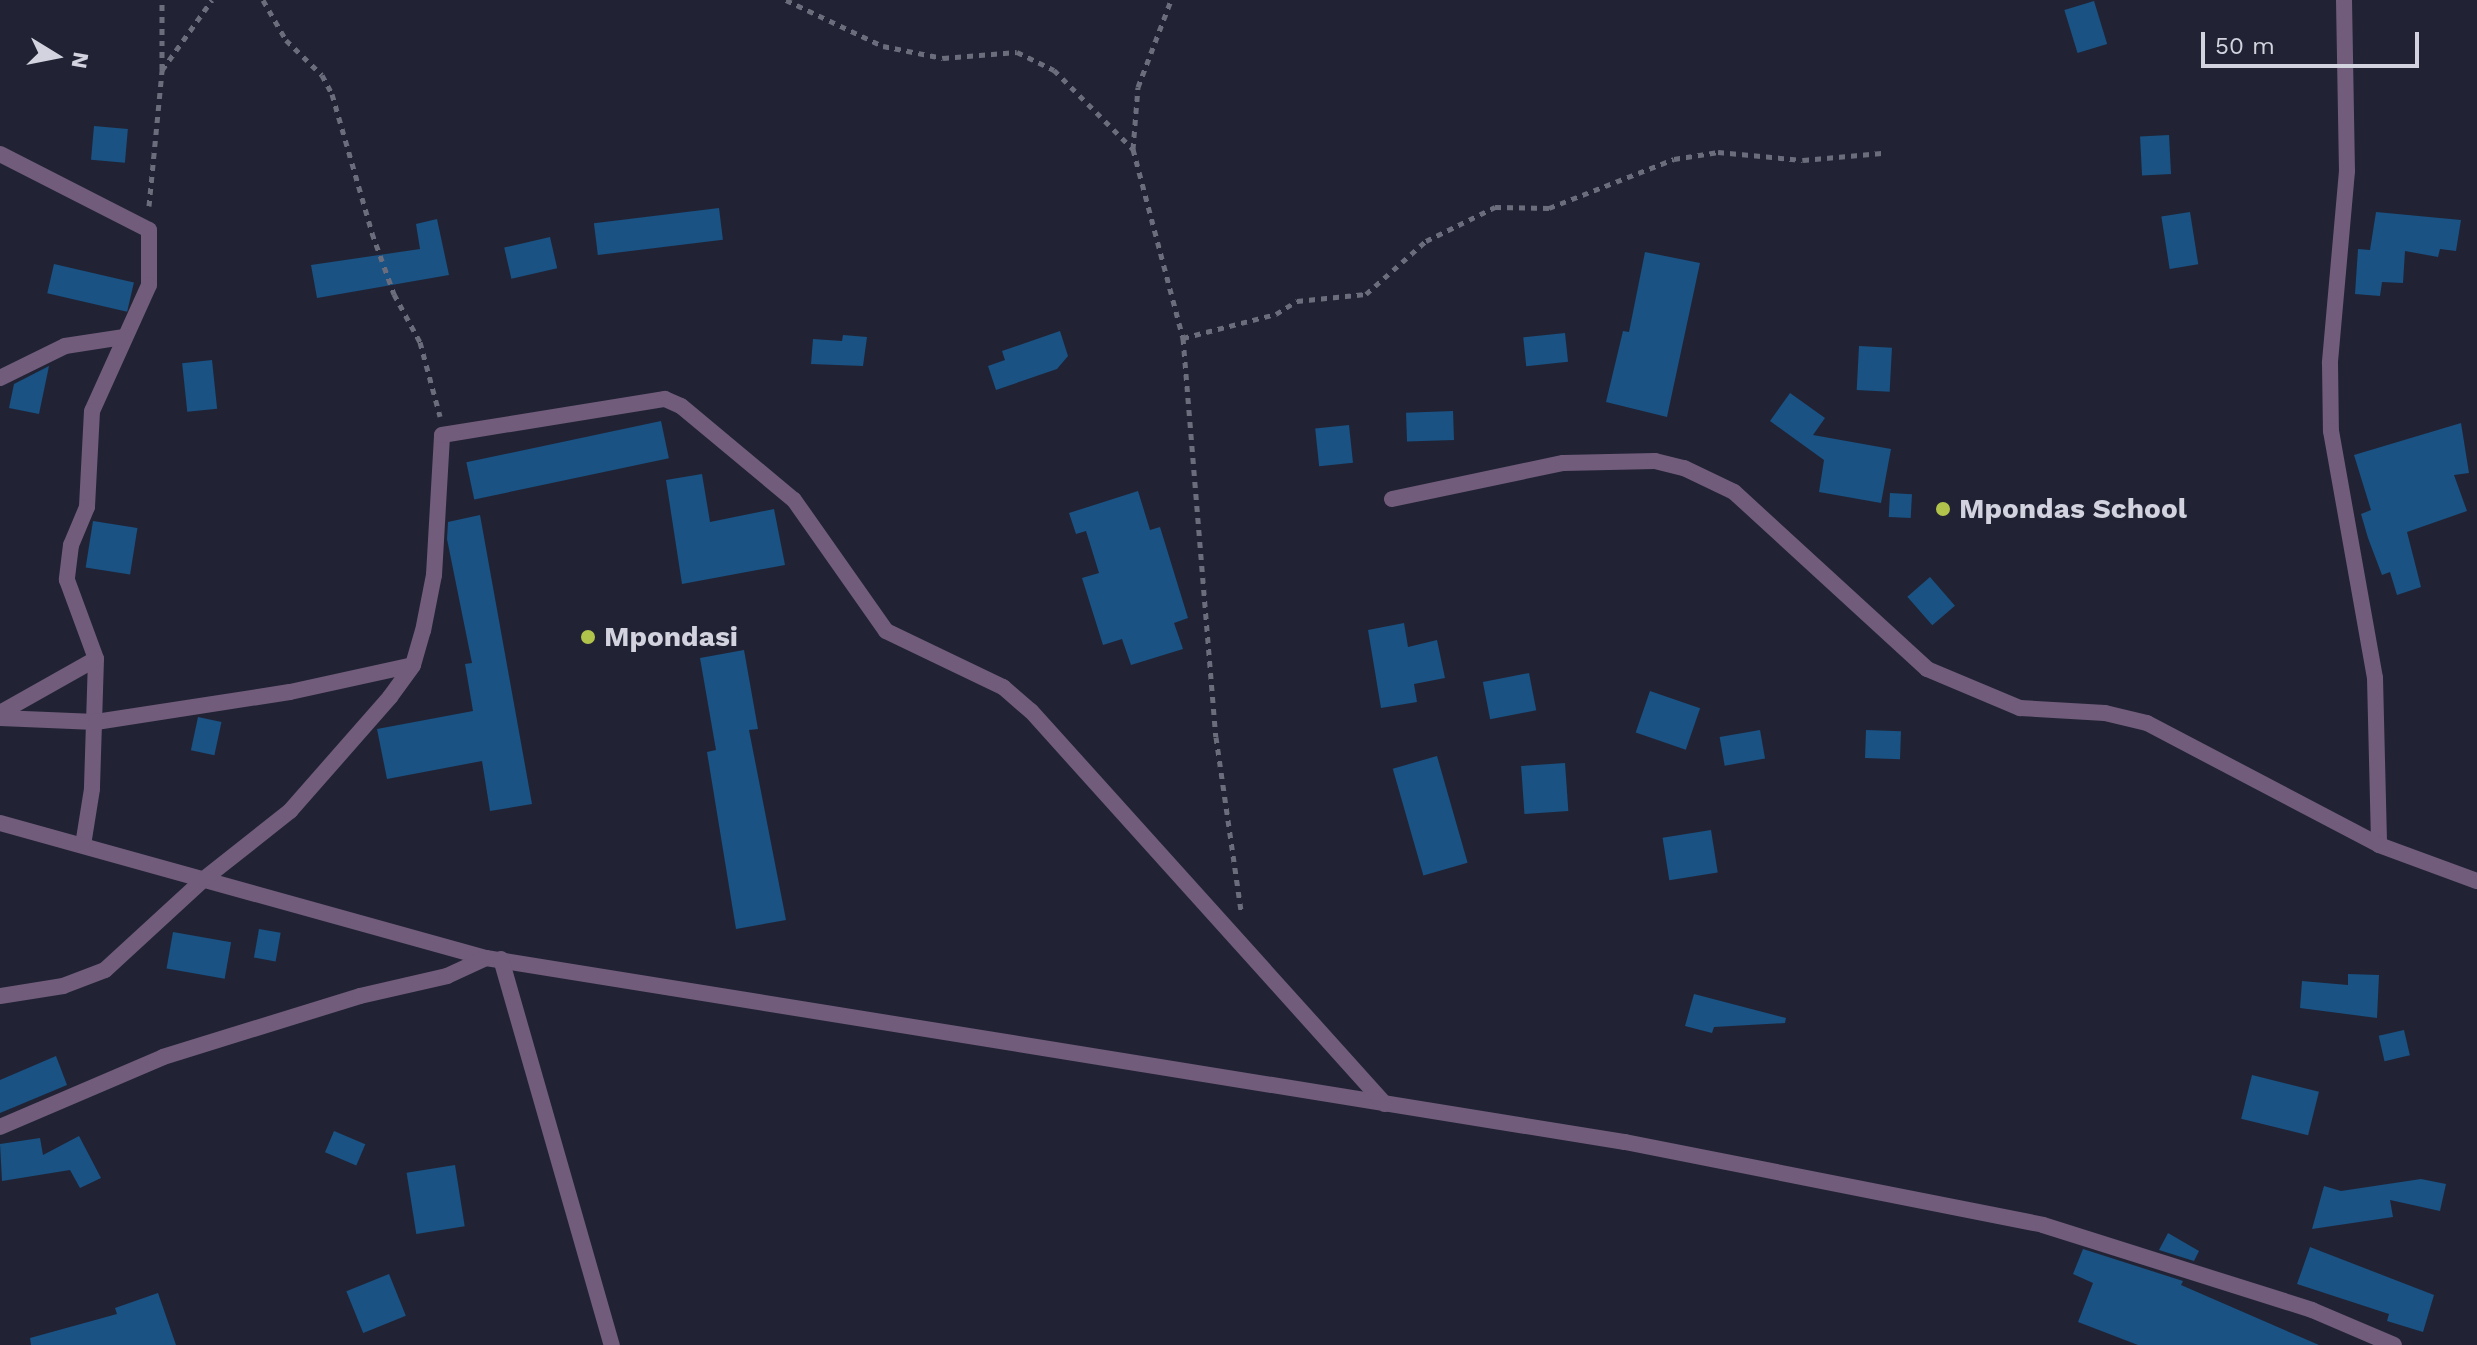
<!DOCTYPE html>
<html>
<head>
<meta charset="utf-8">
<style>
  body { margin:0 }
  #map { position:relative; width:2477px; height:1345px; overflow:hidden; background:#212334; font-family:"Work Sans",sans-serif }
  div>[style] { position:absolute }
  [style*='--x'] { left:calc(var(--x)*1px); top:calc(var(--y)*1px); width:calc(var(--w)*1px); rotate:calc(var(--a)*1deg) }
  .building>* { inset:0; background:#195283; transform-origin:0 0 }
  .path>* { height:5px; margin-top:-2.5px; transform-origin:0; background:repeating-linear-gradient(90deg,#6c6d7c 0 6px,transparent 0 12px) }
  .street>* { height:16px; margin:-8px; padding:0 8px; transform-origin:8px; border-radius:8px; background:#715c7c }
  .dots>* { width:22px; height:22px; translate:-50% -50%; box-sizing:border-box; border:4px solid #212334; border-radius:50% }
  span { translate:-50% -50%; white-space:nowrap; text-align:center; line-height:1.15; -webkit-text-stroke:6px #212334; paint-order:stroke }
  .poi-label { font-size:28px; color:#d2d3df; font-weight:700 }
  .left { translate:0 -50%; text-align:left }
  .north { position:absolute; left:16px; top:16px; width:80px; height:80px; -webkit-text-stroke:6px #212334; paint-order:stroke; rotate:100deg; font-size:22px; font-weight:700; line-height:32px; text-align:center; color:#d2d3df }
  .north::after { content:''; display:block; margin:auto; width:28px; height:36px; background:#d2d3df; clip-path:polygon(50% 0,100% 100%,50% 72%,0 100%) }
  .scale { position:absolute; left:2201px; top:32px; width:218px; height:36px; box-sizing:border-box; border:4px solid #d2d3df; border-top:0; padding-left:10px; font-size:24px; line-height:28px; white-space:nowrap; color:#d2d3df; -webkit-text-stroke:6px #212334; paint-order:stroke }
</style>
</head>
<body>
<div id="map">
  <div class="building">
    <i style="left:2094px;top:1px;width:45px;height:31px;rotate:73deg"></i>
    <i style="left:94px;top:126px;width:34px;height:34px;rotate:5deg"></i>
    <i style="left:2169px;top:135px;width:39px;height:29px;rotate:87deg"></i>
    <i style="left:719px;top:208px;width:32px;height:126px;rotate:83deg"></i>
    <i style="left:2190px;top:212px;width:53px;height:29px;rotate:81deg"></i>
    <i style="clip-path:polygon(2376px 212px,2461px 220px,2456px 251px,2440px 249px,2438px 257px,2405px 251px,2403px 283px,2382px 282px,2380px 296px,2355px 294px,2358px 249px,2370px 250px)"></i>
    <i style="clip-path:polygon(437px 219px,449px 275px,317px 298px,311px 265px,420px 249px,416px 224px)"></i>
    <i style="left:550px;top:237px;width:32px;height:47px;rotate:77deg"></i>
    <i style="clip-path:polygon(1645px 252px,1700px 263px,1667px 417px,1606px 402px,1623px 331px,1629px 332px)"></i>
    <i style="left:54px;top:264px;width:82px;height:30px;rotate:13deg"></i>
    <i style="clip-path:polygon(1060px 331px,1068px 356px,1057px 369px,996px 390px,988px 366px,1005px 360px,1002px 351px)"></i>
    <i style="left:1565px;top:333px;width:29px;height:42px;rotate:84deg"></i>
    <i style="clip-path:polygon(843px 335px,867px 337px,863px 366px,811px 364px,813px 339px,842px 341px)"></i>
    <i style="left:1859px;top:346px;width:33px;height:44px;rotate:3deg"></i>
    <i style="left:212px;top:360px;width:49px;height:30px;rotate:84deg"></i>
    <i style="clip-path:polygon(49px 366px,39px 414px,9px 408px,14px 384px)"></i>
    <i style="clip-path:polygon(1790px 393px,1825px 418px,1813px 435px,1891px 449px,1881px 503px,1819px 492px,1824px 460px,1770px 421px)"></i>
    <i style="left:1453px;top:411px;width:29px;height:47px;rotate:88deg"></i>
    <i style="left:661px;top:421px;width:38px;height:199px;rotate:78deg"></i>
    <i style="clip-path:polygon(2461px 423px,2469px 473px,2454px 475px,2467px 511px,2407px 532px,2421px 587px,2397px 595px,2390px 572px,2382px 575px,2368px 538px,2361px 514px,2371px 510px,2354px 455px)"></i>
    <i style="left:1349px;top:425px;width:38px;height:34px;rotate:84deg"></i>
    <i style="clip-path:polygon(702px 474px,710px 522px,774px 509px,785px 565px,682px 584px,666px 480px)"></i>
    <i style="clip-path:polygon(1138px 491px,1150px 530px,1160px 527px,1188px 618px,1174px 623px,1183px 649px,1131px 665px,1122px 639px,1103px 645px,1082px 578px,1099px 573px,1086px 531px,1076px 534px,1069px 513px)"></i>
    <i style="left:1890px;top:493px;width:22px;height:24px;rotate:3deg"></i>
    <i style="clip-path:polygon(480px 515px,532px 804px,490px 811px,482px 761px,387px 779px,377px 729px,473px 711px,465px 664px,472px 663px,447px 539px,448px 522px)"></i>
    <i style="left:93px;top:521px;width:45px;height:47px;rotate:9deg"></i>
    <i style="left:1930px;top:577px;width:38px;height:30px;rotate:49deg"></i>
    <i style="clip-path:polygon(1404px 623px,1408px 647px,1437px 640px,1445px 678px,1414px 684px,1417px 702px,1381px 708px,1368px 630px)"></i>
    <i style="clip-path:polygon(744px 650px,758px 729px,749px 730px,786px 920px,736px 929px,707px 752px,716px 750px,700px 658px)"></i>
    <i style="left:1529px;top:673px;width:38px;height:47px;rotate:79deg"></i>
    <i style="left:1650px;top:691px;width:53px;height:44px;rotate:19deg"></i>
    <i style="left:198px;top:717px;width:24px;height:34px;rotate:12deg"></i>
    <i style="left:1760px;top:730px;width:29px;height:41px;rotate:80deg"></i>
    <i style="left:1866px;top:730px;width:35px;height:28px;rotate:2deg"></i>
    <i style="left:1437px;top:756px;width:111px;height:46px;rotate:74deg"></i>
    <i style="left:1565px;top:763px;width:48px;height:44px;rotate:86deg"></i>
    <i style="left:1711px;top:830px;width:43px;height:49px;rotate:81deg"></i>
    <i style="left:259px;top:929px;width:22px;height:29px;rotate:10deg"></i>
    <i style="left:173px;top:932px;width:59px;height:37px;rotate:10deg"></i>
    <i style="clip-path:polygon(2348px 974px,2379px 975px,2377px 1018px,2300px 1008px,2302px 981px,2348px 985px)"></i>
    <i style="clip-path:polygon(1694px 994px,1786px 1018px,1785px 1023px,1714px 1027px,1712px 1033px,1685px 1026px)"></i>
    <i style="left:2404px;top:1030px;width:26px;height:26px;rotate:77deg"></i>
    <i style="clip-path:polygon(56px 1056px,67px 1085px,0 1113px,0 1080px)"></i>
    <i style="left:2252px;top:1075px;width:69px;height:45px;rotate:14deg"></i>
    <i style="left:334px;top:1131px;width:34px;height:23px;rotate:23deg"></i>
    <i style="clip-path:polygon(79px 1136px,101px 1178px,80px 1188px,70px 1170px,2px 1181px,0 1144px,40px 1138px,43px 1155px)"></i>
    <i style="left:455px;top:1165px;width:62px;height:49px;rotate:81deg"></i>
    <i style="clip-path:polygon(2421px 1179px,2446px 1184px,2440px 1211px,2390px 1200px,2393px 1217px,2312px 1229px,2324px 1186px,2341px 1191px)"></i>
    <i style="clip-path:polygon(2168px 1233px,2199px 1251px,2194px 1261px,2159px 1250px)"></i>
    <i style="clip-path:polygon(2310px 1247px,2434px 1295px,2423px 1332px,2387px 1321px,2389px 1314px,2297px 1284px)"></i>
    <i style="clip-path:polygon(2083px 1249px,2183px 1281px,2181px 1285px,2319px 1345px,2138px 1345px,2078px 1322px,2093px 1283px,2073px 1274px)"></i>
    <i style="left:389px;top:1274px;width:45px;height:46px;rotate:68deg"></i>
    <i style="clip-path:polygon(158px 1293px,176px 1345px,31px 1345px,30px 1338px,117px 1314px,115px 1308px)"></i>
  </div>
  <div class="path">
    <i style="--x:263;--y:0;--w:46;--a:60.1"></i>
    <i style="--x:286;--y:40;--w:50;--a:44.2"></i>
    <i style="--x:322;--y:75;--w:21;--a:62"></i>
    <i style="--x:332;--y:94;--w:145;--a:73.9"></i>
    <i style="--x:372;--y:233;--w:65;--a:70.2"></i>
    <i style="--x:394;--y:294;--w:55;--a:61.6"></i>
    <i style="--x:420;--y:342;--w:77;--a:74.9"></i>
    <i style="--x:786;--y:0;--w:107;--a:25.4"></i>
    <i style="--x:883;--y:46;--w:61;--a:11.3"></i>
    <i style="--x:943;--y:58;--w:74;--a:-4.6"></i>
    <i style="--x:1017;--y:52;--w:41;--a:25.9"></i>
    <i style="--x:1054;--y:70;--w:112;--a:45"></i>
    <i style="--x:1133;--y:149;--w:62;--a:-85.4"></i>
    <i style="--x:1138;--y:87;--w:93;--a:-69.2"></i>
    <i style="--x:162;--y:70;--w:86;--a:-54.5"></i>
    <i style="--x:1133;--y:149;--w:196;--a:75.2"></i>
    <i style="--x:1183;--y:338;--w:400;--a:85.3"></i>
    <i style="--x:1216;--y:737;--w:175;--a:81.8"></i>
    <i style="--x:149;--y:206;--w:137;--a:-84.5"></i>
    <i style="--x:162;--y:70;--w:70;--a:-90"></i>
    <i style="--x:1183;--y:338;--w:96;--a:-14.5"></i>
    <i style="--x:1276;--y:314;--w:25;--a:-32"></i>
    <i style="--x:1297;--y:301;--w:69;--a:-5.8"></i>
    <i style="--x:1366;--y:294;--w:80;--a:-41.5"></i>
    <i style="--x:1426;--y:241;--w:77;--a:-26.2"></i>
    <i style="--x:1495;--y:207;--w:54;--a:1.1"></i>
    <i style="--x:1549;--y:208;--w:134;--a:-21.4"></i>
    <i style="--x:1674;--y:159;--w:45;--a:-9"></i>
    <i style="--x:1718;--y:152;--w:85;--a:5.4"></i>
    <i style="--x:1803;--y:160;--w:79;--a:-5.1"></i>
  </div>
  <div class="street">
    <i style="--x:2344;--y:0;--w:171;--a:89"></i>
    <i style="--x:2347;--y:171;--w:193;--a:95.1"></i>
    <i style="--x:2330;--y:363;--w:68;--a:89.2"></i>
    <i style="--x:2331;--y:431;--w:251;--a:79.9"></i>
    <i style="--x:2375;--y:678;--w:167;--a:88.6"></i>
    <i style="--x:0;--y:154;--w:167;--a:27"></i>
    <i style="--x:149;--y:230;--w:55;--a:90"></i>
    <i style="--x:149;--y:285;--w:138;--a:114.3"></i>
    <i style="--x:92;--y:411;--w:96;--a:93"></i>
    <i style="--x:87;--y:507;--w:41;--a:112.8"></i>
    <i style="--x:71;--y:545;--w:35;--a:97"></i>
    <i style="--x:67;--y:580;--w:84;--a:69.8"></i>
    <i style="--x:96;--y:659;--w:130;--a:91.8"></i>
    <i style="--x:92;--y:789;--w:57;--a:99.1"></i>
    <i style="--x:0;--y:378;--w:72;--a:-26.2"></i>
    <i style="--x:65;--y:346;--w:60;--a:-8.7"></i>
    <i style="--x:1392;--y:499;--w:175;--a:-11.9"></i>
    <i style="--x:1563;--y:463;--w:92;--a:-1.2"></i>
    <i style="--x:1655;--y:461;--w:30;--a:14"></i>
    <i style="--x:1684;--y:468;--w:55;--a:25.6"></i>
    <i style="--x:1734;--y:492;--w:262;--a:42.5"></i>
    <i style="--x:1927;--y:669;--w:101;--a:22.8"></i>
    <i style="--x:2020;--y:708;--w:85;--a:3.4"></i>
    <i style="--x:2105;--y:713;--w:43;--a:13.4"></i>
    <i style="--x:2147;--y:723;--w:262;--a:27.7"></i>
    <i style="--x:2379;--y:845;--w:104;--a:20.2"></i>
    <i style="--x:0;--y:713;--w:110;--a:-29.4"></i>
    <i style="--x:0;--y:718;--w:96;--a:2.4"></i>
    <i style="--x:96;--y:722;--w:196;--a:-8.8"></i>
    <i style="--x:290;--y:692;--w:126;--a:-12.4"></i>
    <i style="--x:0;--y:823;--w:504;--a:15.52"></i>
    <i style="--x:486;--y:958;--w:1154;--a:9.18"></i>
    <i style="--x:1625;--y:1142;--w:426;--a:11.2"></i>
    <i style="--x:2043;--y:1225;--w:282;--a:17.5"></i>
    <i style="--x:2312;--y:1310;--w:89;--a:23.1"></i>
    <i style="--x:501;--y:959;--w:402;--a:74"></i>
    <i style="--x:0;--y:996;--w:64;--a:-9"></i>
    <i style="--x:63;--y:986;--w:45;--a:-20.9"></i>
    <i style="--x:105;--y:970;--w:134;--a:-42.6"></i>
    <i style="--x:204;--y:879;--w:110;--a:-38.3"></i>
    <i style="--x:290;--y:811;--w:152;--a:-48.7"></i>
    <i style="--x:390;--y:697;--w:39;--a:-54"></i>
    <i style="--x:413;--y:665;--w:35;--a:-74"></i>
    <i style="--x:423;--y:631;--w:57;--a:-78.9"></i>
    <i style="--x:434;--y:575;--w:140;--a:-86.7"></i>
    <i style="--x:442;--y:435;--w:226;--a:-9.2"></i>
    <i style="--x:665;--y:399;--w:17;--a:24"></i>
    <i style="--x:681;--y:406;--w:147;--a:39.8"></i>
    <i style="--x:794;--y:500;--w:160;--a:54.9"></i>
    <i style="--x:886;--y:631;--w:130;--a:25.6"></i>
    <i style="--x:1003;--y:687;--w:37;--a:41"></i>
    <i style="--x:1031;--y:711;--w:529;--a:47.99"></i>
    <i style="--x:0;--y:1127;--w:177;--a:-23.2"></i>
    <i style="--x:163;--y:1057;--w:206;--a:-17.2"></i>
    <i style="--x:360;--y:996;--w:89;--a:-12.9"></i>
    <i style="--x:447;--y:976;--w:43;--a:-24.8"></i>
  </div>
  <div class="dots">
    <i style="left:1943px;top:509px;background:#b2c34c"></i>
    <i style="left:588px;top:637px;background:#b2c34c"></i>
  </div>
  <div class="poi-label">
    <span class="left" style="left:1959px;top:509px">Mpondas School</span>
    <span class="left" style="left:604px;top:637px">Mpondasi</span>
  </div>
  <div class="north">N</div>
  <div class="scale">50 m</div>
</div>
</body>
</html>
